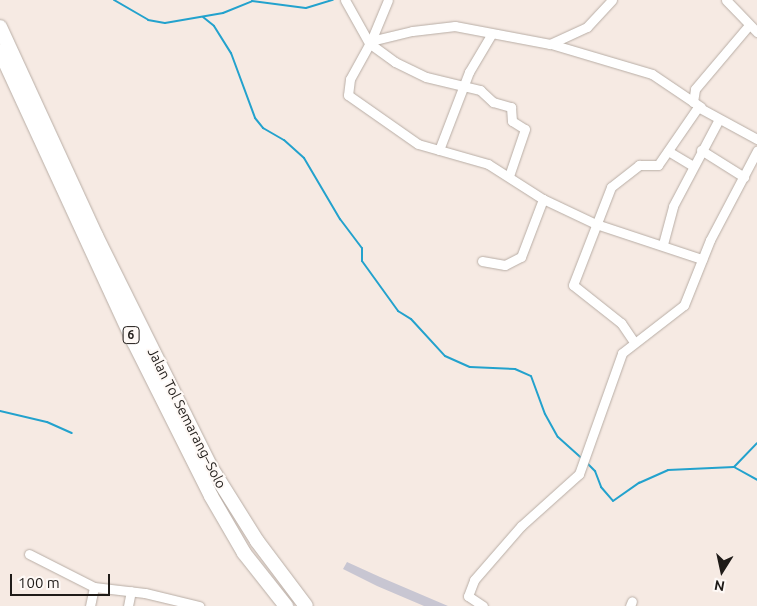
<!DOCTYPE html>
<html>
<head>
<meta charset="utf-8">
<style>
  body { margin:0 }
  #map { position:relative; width:757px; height:606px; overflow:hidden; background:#f6eae3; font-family:Ubuntu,sans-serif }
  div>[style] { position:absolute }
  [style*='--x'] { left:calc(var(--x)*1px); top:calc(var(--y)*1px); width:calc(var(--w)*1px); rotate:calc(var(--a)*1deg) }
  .stream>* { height:2px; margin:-1px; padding:0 1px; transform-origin:1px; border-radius:1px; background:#23a2cd }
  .building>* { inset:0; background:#c8c6d2 }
  .roads { filter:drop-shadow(0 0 1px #b8ada5) drop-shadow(0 0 1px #b8ada5) }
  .minor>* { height:9px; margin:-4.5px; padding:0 4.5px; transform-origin:4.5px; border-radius:4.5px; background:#fff }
  .highway>* { height:14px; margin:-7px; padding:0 7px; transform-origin:7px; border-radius:7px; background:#fff }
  span { translate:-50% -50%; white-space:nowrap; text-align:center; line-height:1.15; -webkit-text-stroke:4px #fef9f6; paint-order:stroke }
  .shield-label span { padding:1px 4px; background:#fef9f6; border:1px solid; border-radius:4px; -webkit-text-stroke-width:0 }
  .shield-label { font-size:12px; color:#1f1b18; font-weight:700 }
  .street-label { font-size:14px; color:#1f1b18 }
  .north { position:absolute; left:697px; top:546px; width:50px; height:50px; -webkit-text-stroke:4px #fef9f6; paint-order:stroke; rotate:190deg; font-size:14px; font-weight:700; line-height:20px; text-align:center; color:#1f1b18 }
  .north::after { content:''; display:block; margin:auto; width:18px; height:22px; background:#1f1b18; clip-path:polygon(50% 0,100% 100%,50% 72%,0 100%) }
  .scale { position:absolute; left:10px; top:574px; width:100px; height:22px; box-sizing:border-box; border:2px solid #1f1b18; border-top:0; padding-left:6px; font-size:15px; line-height:18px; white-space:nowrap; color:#1f1b18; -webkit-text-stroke:4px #fef9f6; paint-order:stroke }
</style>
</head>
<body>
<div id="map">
  <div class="stream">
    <i style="--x:114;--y:0;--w:39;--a:30"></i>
    <i style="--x:148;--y:20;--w:17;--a:10"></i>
    <i style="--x:165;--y:23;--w:59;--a:-9.8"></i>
    <i style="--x:223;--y:13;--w:31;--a:-22"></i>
    <i style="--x:252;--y:1;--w:54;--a:7.4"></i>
    <i style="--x:306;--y:8;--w:28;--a:-17"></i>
    <i style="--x:203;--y:17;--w:14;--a:39"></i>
    <i style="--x:214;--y:26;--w:32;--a:58"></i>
    <i style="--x:231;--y:53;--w:69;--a:69.7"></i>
    <i style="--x:255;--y:118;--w:13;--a:51"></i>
    <i style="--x:263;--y:128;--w:24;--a:30"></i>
    <i style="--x:284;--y:140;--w:27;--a:42"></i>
    <i style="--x:304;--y:158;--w:71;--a:59.5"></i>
    <i style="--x:340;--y:219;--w:36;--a:53"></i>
    <i style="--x:362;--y:248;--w:13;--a:90"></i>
    <i style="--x:362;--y:261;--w:62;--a:54.2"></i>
    <i style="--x:398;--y:311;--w:15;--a:32"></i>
    <i style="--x:411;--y:319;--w:50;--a:47.4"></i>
    <i style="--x:445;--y:356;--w:27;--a:24"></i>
    <i style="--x:470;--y:367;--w:45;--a:2.5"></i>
    <i style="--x:515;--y:369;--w:17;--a:24"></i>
    <i style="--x:531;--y:376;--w:40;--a:69.8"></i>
    <i style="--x:545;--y:414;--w:26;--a:61"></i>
    <i style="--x:558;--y:437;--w:30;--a:42"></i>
    <i style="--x:0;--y:411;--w:48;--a:13.2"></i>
    <i style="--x:47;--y:422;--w:27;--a:24"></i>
    <i style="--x:586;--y:462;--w:13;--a:45"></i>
    <i style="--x:595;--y:471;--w:17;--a:69"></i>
    <i style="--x:601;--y:487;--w:18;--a:49"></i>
    <i style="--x:613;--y:501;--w:32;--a:-35"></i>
    <i style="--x:639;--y:483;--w:32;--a:-24"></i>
    <i style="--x:668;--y:470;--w:66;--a:-2.6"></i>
    <i style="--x:734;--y:467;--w:33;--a:-46"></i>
    <i style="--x:734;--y:467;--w:26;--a:29"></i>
  </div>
  <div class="building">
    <i style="clip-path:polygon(347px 562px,380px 577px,448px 606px,424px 606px,377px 586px,343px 569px)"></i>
  </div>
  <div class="roads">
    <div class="minor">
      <i style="--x:345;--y:0;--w:49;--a:60.8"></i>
      <i style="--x:369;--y:43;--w:32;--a:36"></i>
      <i style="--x:395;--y:62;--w:34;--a:26"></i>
      <i style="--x:426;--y:77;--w:56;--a:13.5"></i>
      <i style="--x:480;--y:90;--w:18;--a:43"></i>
      <i style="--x:493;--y:102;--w:19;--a:16"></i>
      <i style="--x:511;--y:107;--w:14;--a:86"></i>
      <i style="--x:512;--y:121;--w:15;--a:32"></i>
      <i style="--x:525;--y:129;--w:50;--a:108.8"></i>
      <i style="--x:612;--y:0;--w:37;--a:133"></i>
      <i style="--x:587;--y:27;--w:41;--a:155.3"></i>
      <i style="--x:550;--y:44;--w:97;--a:-169.3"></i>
      <i style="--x:455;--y:26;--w:43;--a:173.4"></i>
      <i style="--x:412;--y:31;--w:42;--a:166.3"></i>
      <i style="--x:371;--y:41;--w:43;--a:118.9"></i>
      <i style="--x:350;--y:79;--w:16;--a:97"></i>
      <i style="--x:348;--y:95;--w:85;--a:35"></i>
      <i style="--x:418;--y:144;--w:73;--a:15.9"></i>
      <i style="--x:488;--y:164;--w:65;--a:32.5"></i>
      <i style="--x:543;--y:199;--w:59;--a:25.3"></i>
      <i style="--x:596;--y:224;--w:112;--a:18.3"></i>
      <i style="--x:726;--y:0;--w:45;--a:45.9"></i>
      <i style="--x:371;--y:41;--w:44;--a:-67.5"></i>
      <i style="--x:551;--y:44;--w:105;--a:16.5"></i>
      <i style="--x:652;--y:74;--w:59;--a:34"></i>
      <i style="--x:693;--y:102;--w:13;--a:-81"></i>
      <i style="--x:695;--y:89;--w:84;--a:-49.8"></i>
      <i style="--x:439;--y:150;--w:84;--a:-69"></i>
      <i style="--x:469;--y:72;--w:43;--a:-59.3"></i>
      <i style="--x:701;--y:150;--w:51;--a:32.1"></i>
      <i style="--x:668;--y:151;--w:29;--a:31"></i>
      <i style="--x:663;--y:244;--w:39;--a:-75"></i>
      <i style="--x:673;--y:206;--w:98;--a:-62.1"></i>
      <i style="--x:482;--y:261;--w:23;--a:10"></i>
      <i style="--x:505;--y:265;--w:18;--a:-27"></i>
      <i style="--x:521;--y:257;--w:62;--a:-69.2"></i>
      <i style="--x:634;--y:342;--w:23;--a:-124"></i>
      <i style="--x:621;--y:323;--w:61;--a:-141.6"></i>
      <i style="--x:573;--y:285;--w:105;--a:-68.8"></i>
      <i style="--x:611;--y:187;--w:36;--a:-38"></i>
      <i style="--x:639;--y:165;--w:19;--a:0"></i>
      <i style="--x:658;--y:165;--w:70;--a:-55.4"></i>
      <i style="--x:698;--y:107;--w:67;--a:28.5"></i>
      <i style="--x:29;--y:554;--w:73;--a:26.9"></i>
      <i style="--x:90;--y:606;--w:19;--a:-78"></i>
      <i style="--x:94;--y:587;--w:51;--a:6.7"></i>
      <i style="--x:145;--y:593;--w:56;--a:13.5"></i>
      <i style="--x:128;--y:606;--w:15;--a:-79"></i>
      <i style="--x:483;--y:606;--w:18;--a:-146"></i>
      <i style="--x:468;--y:596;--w:17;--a:-69"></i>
      <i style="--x:474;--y:580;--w:72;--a:-49"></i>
      <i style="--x:521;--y:526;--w:78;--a:-41.9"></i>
      <i style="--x:579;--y:474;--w:128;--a:-70.4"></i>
      <i style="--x:622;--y:353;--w:78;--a:-37.7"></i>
      <i style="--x:684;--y:305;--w:70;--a:-68.2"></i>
      <i style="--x:710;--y:240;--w:101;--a:-62.2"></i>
      <i style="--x:630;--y:606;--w:5;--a:-68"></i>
    </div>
    <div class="highway">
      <i style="--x:0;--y:27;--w:230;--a:65.3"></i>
      <i style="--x:96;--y:236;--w:257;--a:63.6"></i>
      <i style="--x:210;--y:466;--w:89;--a:57.9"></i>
      <i style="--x:257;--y:541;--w:81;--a:53"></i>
      <i style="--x:0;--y:51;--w:320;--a:65.3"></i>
      <i style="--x:134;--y:342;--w:172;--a:63.4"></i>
      <i style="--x:211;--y:496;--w:66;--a:59.9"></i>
      <i style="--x:244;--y:553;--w:68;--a:51.6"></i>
    </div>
  </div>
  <div class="shield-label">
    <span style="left:131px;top:335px">6</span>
  </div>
  <div class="street-label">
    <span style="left:187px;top:418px;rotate:63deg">Jalan Tol Semarang–Solo</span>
  </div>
  <div class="north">N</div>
  <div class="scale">100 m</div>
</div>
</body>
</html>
